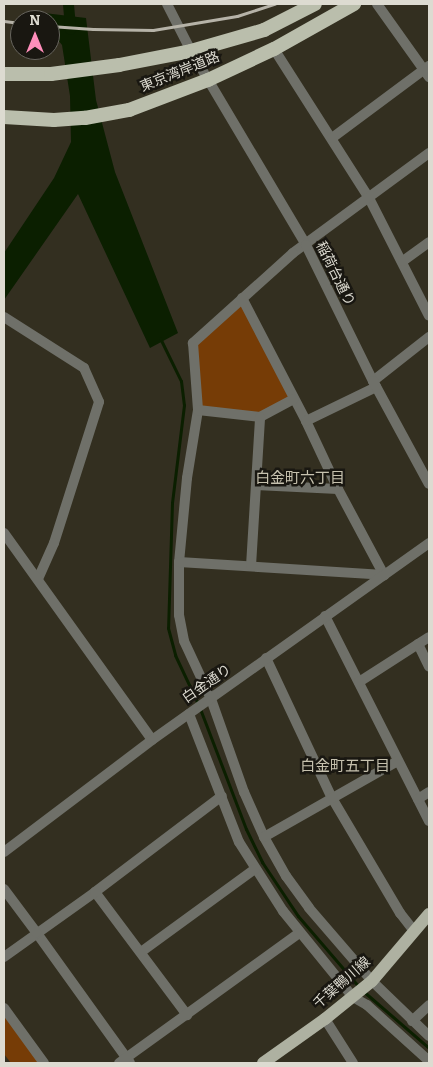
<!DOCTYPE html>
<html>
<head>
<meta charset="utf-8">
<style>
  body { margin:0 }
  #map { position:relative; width:433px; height:1067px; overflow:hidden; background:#332f20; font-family:Bitter,"Noto Sans JP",serif }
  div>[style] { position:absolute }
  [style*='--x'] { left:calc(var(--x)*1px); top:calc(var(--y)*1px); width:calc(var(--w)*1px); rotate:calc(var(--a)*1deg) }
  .green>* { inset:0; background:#763c06 }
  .water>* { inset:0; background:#0b1f00 }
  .stream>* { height:3px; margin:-1.5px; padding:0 1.5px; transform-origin:1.5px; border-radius:1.5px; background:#0b1f00 }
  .canal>* { height:11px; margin:-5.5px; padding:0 5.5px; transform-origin:5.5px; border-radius:5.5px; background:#0b1f00 }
  .minor>* { height:10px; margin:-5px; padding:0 5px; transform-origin:5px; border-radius:5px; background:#6f7069 }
  .tertiary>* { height:10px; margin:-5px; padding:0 5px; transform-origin:5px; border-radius:5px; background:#6f7069 }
  .primary>* { height:12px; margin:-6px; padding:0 6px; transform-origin:6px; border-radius:6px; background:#aeb1a1 }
  .trunk>* { height:14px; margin:-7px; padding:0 7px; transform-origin:7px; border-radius:7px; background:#babeac }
  .rail>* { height:3px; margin:-1.5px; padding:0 1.5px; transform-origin:1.5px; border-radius:1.5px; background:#b6b3a8 }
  span { translate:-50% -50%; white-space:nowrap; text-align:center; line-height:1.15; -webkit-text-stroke:5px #191711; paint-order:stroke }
  .street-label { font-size:14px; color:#dddbd1 }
  .neighbourhood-label { font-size:15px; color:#c6c1ae }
  .frame { position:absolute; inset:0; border:5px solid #dddbd1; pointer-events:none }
  .north { position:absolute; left:10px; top:10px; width:50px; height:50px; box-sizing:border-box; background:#191711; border:1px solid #67655e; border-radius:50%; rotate:0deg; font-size:14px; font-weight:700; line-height:20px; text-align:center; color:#dddbd1 }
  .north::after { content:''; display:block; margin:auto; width:18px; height:22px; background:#ff8ebb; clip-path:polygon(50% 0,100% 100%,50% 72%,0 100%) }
</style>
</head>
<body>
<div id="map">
  <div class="green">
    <i style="clip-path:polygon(242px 298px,294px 399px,260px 417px,198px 410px,193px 343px)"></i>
    <i style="clip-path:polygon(4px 1008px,41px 1063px,11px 1063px,4px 1054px)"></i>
  </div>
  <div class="water">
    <i style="clip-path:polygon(36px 12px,86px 18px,96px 100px,115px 172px,178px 333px,150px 348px,78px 194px,4px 300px,4px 253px,54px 178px,71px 142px,70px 96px,62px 45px,50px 30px,50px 20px,42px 20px)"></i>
  </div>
  <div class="stream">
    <i style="--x:160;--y:338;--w:48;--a:64"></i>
    <i style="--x:181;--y:381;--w:24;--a:83"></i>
    <i style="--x:184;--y:405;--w:99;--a:97"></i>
    <i style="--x:172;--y:503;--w:125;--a:91.8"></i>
    <i style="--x:168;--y:628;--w:28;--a:75"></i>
    <i style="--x:175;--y:655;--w:56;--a:64.8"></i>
    <i style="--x:199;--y:706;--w:132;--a:69.1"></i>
    <i style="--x:246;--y:829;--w:37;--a:64"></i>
    <i style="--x:262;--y:862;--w:65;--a:56.3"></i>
    <i style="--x:298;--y:916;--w:94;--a:49.3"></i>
    <i style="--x:363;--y:991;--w:87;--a:40.8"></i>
  </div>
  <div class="canal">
    <i style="--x:68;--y:4;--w:25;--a:85"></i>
  </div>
  <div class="minor">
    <i style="--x:167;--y:4;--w:53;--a:62.9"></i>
    <i style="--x:377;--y:4;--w:90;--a:54.5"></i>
    <i style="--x:274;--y:49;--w:177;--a:57.5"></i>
    <i style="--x:369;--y:198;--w:132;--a:63"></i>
    <i style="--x:332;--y:138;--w:121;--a:-36.6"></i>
    <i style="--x:429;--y:153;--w:169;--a:143.7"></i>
    <i style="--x:293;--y:253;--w:135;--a:138"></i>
    <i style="--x:193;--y:343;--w:67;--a:85.7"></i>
    <i style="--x:198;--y:410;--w:69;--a:99.2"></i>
    <i style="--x:187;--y:478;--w:84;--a:95.4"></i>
    <i style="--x:179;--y:562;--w:53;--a:90"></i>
    <i style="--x:179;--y:615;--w:26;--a:79"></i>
    <i style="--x:184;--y:641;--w:64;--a:65"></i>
    <i style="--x:211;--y:699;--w:99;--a:70.5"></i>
    <i style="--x:244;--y:792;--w:49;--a:66"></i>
    <i style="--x:264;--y:837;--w:45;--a:60.6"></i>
    <i style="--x:286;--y:876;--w:39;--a:54"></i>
    <i style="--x:309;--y:908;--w:96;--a:49.2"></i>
    <i style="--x:372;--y:981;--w:79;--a:44"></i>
    <i style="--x:403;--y:261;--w:32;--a:-36"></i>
    <i style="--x:242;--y:298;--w:139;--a:62.5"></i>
    <i style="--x:306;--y:421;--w:75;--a:64.8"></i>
    <i style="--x:338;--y:489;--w:98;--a:61.9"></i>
    <i style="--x:4;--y:317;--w:95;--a:32.5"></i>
    <i style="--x:84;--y:368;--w:37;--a:66"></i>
    <i style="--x:99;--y:402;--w:148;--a:107.7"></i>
    <i style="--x:54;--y:543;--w:39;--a:114"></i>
    <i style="--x:373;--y:381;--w:71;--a:-38.2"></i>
    <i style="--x:198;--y:410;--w:62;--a:6.4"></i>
    <i style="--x:260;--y:417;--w:38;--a:-28"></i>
    <i style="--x:306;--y:421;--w:78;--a:-25.9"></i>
    <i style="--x:256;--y:485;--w:82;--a:2.8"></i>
    <i style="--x:4;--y:533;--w:254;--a:54.4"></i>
    <i style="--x:179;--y:562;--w:205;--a:3.6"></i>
    <i style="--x:251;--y:566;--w:149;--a:-86.5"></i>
    <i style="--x:325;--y:616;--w:230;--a:63.1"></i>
    <i style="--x:418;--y:644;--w:25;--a:64"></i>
    <i style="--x:266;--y:658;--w:155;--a:64.8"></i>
    <i style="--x:332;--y:798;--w:134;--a:59.4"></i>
    <i style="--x:400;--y:913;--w:23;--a:52"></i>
    <i style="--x:359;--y:682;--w:83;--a:-32.7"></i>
    <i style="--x:189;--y:714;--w:137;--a:68.7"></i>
    <i style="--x:239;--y:842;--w:82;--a:57.5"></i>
    <i style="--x:283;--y:911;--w:111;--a:50.9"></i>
    <i style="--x:353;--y:997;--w:16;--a:30"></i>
    <i style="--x:367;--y:1005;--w:84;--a:42.1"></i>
    <i style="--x:418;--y:799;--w:13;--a:-32"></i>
    <i style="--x:264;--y:837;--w:154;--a:-29.6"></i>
    <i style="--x:95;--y:892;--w:154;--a:53.2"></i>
    <i style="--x:36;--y:932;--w:161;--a:54.3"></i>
    <i style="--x:141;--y:952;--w:141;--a:-36.1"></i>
    <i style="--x:4;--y:957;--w:112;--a:-35.5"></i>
    <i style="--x:95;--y:892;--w:159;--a:-37.1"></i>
    <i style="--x:4;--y:1008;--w:68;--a:54"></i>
    <i style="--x:325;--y:1019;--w:52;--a:57.5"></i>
    <i style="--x:412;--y:1021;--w:23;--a:-43"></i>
    <i style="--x:119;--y:1063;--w:222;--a:-35.8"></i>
  </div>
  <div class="tertiary">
    <i style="--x:191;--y:51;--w:226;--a:59.3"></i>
    <i style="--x:306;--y:245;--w:152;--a:63.8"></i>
    <i style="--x:373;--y:381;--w:117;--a:61.5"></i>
    <i style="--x:4;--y:852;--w:186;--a:-37.1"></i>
    <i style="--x:152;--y:740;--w:340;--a:-35.4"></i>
    <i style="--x:4;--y:889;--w:54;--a:53.3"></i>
  </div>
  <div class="primary">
    <i style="--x:263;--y:1063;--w:76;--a:-35.4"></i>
    <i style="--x:325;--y:1019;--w:60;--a:-39"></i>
    <i style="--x:372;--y:981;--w:88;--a:-49.6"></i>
  </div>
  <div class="trunk">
    <i style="--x:4;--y:74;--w:47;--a:0"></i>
    <i style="--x:51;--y:74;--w:69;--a:-7.5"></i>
    <i style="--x:119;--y:65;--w:73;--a:-11"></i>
    <i style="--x:191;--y:51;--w:76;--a:-16"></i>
    <i style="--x:264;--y:30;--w:57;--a:-27"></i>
    <i style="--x:4;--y:117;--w:50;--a:3.4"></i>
    <i style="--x:54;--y:120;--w:31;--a:-4"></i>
    <i style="--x:85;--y:118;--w:45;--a:-10.3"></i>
    <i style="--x:129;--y:110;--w:85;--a:-20.8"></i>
    <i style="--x:208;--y:80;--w:73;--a:-25.2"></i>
    <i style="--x:274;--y:49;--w:92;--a:-29.4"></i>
  </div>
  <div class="rail">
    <i style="--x:4;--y:21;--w:16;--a:7"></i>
    <i style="--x:50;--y:26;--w:43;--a:4"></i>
    <i style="--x:93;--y:29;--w:60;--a:1"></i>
    <i style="--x:153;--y:30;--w:85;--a:-9.5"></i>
    <i style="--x:237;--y:16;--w:40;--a:-18"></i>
  </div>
  <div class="street-label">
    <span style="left:180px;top:72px;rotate:-22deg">東京湾岸道路</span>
    <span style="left:335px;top:274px;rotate:64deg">稲荷台通り</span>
    <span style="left:207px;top:684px;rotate:-35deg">白金通り</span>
    <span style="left:342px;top:983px;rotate:-41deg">千葉鴨川線</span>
  </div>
  <div class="neighbourhood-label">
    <span style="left:300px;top:479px">白金町六丁目</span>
    <span style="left:345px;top:767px">白金町五丁目</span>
  </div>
  <div class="frame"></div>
  <div class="north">N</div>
</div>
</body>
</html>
